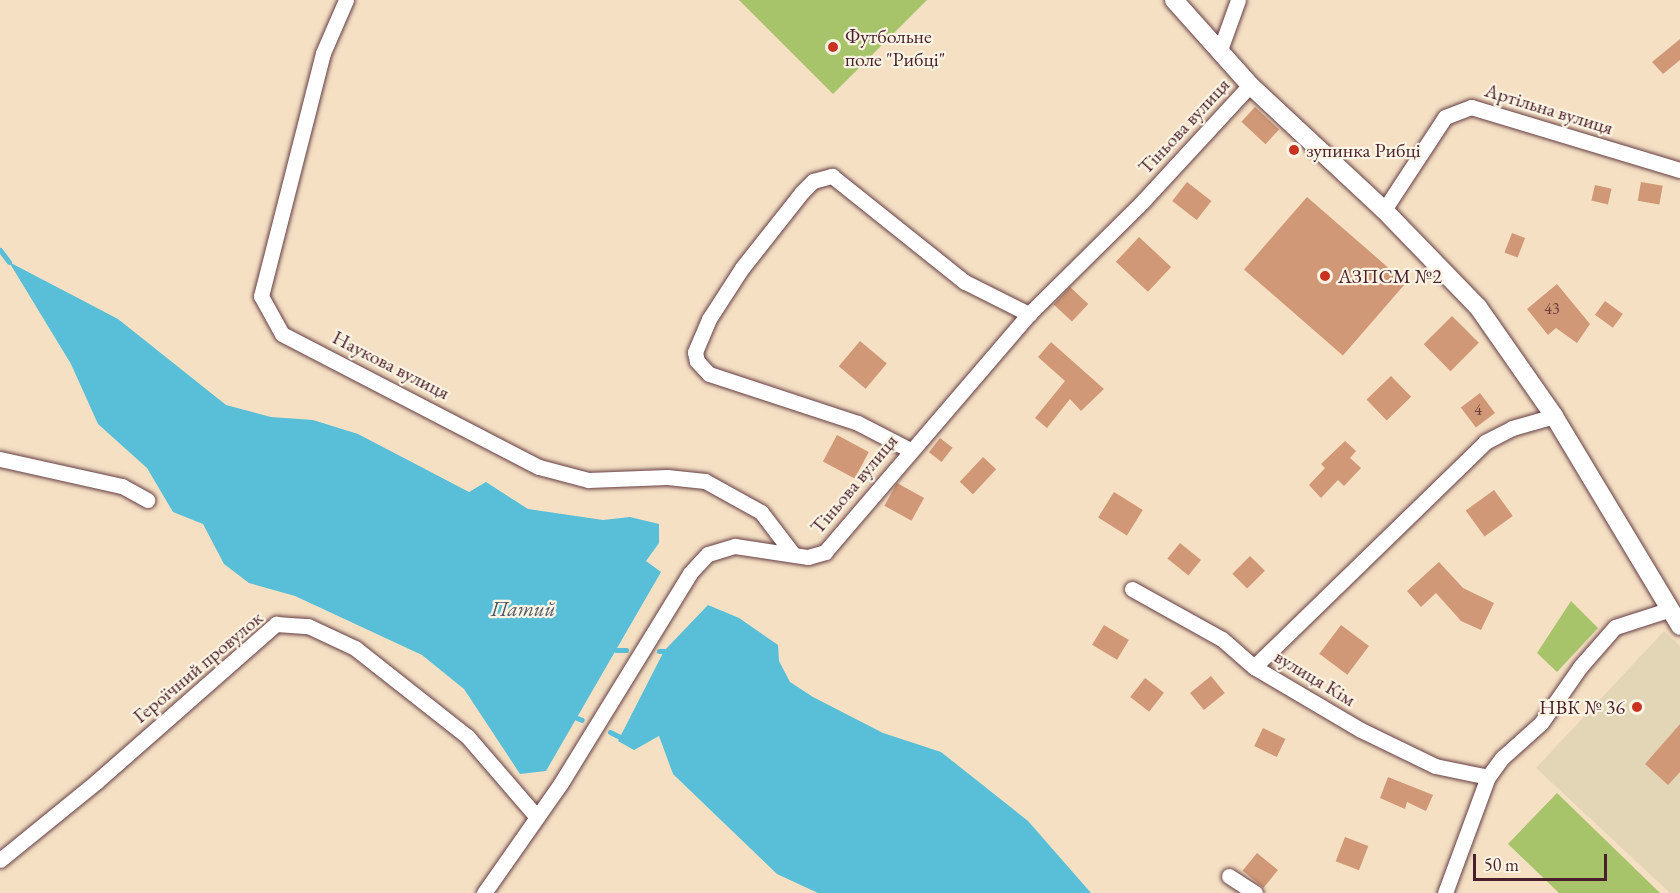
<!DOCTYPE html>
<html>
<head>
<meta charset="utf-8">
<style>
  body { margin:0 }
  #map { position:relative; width:1680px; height:893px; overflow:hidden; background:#f5e0c4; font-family:"EB Garamond",serif }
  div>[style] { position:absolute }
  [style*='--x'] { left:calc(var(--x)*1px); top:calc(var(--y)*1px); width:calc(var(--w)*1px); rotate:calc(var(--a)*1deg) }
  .built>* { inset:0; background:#e3d6b7 }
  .green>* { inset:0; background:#a7c46b }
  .water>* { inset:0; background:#59bed7 }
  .stream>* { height:5px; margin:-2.5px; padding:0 2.5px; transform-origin:2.5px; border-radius:2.5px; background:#59bed7 }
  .building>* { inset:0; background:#d09876; transform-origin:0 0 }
  .roads { filter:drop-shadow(0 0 2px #643c42) drop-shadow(0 0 2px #643c42) }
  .minor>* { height:15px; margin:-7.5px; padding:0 7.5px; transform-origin:7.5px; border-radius:7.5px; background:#fff }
  .tertiary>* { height:18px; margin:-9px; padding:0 9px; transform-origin:9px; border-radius:9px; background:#fff }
  .dots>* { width:16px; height:16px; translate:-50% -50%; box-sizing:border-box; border:3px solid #fcf5e5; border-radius:50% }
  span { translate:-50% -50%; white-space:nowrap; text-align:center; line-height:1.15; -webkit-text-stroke:4.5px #fcf5e5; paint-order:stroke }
  .number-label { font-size:16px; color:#6c3d3e }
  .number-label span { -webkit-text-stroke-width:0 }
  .poi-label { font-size:20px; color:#4a1f2b }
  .left { translate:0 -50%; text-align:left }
  .right { translate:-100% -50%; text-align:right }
  .street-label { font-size:20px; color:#4a1f2b }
  .water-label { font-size:21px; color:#4f5767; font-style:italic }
  .scale { position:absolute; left:1473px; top:854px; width:134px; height:27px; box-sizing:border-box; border:3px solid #4a1f2b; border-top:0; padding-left:8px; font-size:18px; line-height:21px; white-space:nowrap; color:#4a1f2b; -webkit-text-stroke:4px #fcf5e5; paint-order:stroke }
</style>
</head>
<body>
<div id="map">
  <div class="built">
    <i style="clip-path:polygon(1664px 631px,1680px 646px,1680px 893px,1670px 893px,1536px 768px)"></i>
  </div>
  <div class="green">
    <i style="clip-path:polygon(739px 0,927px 0,833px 94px)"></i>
    <i style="clip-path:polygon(1571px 601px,1598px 628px,1557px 672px,1537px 653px)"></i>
    <i style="clip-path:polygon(1557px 793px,1660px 893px,1559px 893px,1508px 844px)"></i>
  </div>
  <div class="water">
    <i style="clip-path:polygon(9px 262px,118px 319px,226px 405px,271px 417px,313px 420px,358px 434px,469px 492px,486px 482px,528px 509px,603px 520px,630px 517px,659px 524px,659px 543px,646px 561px,661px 572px,546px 771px,520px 774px,464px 689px,422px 655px,295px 596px,249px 583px,224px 564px,203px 524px,173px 512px,147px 468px,98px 424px,71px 364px)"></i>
    <i style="clip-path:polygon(708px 605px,739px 618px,778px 645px,779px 661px,790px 682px,813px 697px,883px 733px,941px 752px,1028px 821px,1091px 893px,818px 893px,777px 874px,673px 774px,659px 736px,634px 750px,618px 741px,664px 651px)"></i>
  </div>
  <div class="stream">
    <i style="--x:0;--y:250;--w:15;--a:53"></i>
    <i style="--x:616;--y:650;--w:10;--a:0"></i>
    <i style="--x:659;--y:651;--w:5;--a:0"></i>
    <i style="--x:577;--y:718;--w:5;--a:22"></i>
    <i style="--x:610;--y:732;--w:11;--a:27"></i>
  </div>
  <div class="building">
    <i style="clip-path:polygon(1680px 39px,1680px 60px,1663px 74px,1652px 62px)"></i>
    <i style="left:1255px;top:107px;width:33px;height:20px;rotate:43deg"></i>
    <i style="left:1187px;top:182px;width:31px;height:24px;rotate:38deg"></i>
    <i style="left:1641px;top:182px;width:22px;height:19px;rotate:10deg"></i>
    <i style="left:1595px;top:185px;width:17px;height:16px;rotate:13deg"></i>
    <i style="left:1307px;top:197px;width:131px;height:96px;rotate:41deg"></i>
    <i style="left:1512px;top:233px;width:14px;height:21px;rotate:21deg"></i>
    <i style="left:1139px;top:237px;width:44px;height:34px;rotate:43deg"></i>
    <i style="clip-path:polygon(1557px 284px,1590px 324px,1577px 343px,1556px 328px,1548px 335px,1527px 309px)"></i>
    <i style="left:1070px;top:287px;width:25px;height:24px;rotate:43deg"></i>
    <i style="left:1605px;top:301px;width:22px;height:17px;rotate:36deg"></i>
    <i style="left:1452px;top:316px;width:38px;height:40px;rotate:45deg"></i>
    <i style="left:860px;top:341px;width:35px;height:33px;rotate:40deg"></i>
    <i style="clip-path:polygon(1051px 342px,1104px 389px,1081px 411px,1070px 399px,1047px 428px,1035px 418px,1065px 381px,1038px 357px)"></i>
    <i style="left:1391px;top:376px;width:29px;height:34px;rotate:46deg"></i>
    <i style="left:1480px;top:393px;width:25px;height:24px;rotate:53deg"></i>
    <i style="left:837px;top:435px;width:36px;height:30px;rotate:28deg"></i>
    <i style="left:940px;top:438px;width:16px;height:18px;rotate:38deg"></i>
    <i style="clip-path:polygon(1345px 441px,1356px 451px,1350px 458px,1361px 468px,1344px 486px,1338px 480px,1321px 498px,1309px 485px,1325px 468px,1321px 464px)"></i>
    <i style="left:983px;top:457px;width:18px;height:34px;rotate:43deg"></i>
    <i style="left:897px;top:483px;width:31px;height:26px;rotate:29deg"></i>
    <i style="left:1494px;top:490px;width:32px;height:35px;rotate:54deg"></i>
    <i style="left:1114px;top:492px;width:34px;height:30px;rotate:32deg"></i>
    <i style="left:1180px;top:543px;width:27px;height:20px;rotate:39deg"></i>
    <i style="left:1250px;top:556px;width:21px;height:25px;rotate:45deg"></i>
    <i style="clip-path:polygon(1439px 562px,1463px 588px,1494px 603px,1481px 630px,1461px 621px,1436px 593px,1421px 607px,1407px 591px)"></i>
    <i style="left:1104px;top:625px;width:29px;height:23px;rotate:31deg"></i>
    <i style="left:1341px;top:625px;width:35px;height:36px;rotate:37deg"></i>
    <i style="left:1211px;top:676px;width:22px;height:27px;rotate:51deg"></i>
    <i style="left:1145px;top:678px;width:24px;height:24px;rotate:38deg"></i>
    <i style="clip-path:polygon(1680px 724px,1680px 772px,1668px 785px,1645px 764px)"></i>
    <i style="left:1263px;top:728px;width:25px;height:20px;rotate:26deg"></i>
    <i style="clip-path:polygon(1388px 777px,1433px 795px,1426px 811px,1407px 802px,1405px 809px,1380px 798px)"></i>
    <i style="left:1345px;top:837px;width:25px;height:26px;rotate:21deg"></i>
    <i style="left:1257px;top:853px;width:27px;height:23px;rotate:39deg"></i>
  </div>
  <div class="roads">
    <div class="minor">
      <i style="--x:346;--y:0;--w:58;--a:113.5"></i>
      <i style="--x:323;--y:53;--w:251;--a:104.3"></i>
      <i style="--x:261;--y:296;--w:43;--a:61.1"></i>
      <i style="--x:282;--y:334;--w:289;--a:27.4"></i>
      <i style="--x:539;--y:467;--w:51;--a:14.9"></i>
      <i style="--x:588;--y:480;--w:79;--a:-2.2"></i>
      <i style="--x:667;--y:477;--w:38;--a:6"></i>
      <i style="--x:705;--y:481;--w:64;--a:29"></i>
      <i style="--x:761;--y:512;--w:53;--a:52.7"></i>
      <i style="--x:1220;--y:50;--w:53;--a:-70.2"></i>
      <i style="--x:1384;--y:210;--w:111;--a:-56.7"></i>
      <i style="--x:1445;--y:117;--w:28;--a:-21"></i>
      <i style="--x:1471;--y:107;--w:218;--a:16.8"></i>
      <i style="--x:910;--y:450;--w:59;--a:-152.6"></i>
      <i style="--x:858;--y:423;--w:157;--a:-161.8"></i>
      <i style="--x:709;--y:374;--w:18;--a:-133"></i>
      <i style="--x:697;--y:361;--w:9;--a:-103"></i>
      <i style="--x:695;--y:352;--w:36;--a:-67"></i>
      <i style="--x:709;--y:319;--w:61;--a:-57.1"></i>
      <i style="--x:742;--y:268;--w:97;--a:-51.7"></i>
      <i style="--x:802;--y:192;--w:16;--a:-45"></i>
      <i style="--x:813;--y:181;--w:20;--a:-15"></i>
      <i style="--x:832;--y:176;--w:170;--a:38.6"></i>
      <i style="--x:965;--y:282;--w:72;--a:26.6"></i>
      <i style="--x:0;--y:459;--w:125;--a:12.5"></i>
      <i style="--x:122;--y:486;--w:29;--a:29"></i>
      <i style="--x:1132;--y:589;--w:103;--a:29.1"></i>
      <i style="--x:1222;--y:639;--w:43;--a:41.2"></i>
      <i style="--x:1254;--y:667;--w:124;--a:30.5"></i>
      <i style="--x:1361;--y:730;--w:82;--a:25.9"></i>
      <i style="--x:1435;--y:766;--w:54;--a:11.7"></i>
      <i style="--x:1254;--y:667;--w:322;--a:-44.2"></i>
      <i style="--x:1485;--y:442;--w:30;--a:-27"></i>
      <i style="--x:1512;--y:428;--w:44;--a:-15.9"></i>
      <i style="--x:0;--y:860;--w:124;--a:-39.1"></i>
      <i style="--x:96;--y:782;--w:240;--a:-41.3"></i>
      <i style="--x:276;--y:624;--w:32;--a:4"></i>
      <i style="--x:308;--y:626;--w:52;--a:25.1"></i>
      <i style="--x:355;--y:648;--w:142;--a:38.2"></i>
      <i style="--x:467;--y:736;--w:107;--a:49.2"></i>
      <i style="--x:1229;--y:876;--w:31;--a:33"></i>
      <i style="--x:484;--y:893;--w:134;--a:-55"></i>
      <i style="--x:561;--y:783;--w:246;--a:-58.4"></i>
      <i style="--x:690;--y:573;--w:26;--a:-47"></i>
      <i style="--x:708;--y:554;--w:28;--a:-17"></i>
      <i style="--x:735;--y:546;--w:74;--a:8.6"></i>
      <i style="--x:808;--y:557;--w:18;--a:-16"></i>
      <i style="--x:825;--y:552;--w:313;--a:-49.4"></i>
      <i style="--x:1029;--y:314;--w:161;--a:-44.7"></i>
      <i style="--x:1143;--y:201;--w:158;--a:-47.3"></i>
      <i style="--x:1445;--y:893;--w:124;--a:-69.7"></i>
      <i style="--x:1488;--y:777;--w:24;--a:-54"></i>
      <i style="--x:1502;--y:758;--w:52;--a:-41.9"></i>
      <i style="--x:1541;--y:723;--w:68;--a:-55.1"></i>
      <i style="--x:1580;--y:667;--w:53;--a:-48.8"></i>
      <i style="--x:1615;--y:627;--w:56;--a:-17.8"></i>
    </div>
    <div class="tertiary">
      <i style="--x:1174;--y:0;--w:114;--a:48.2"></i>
      <i style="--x:1250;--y:85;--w:183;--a:43"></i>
      <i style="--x:1384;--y:210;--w:135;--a:45.9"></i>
      <i style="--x:1478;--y:307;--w:133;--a:55.1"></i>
      <i style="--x:1554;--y:416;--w:245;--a:59"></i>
    </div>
  </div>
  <div class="dots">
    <i style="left:833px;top:47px;background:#c8321e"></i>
    <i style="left:1294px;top:150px;background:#c8321e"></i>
    <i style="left:1325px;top:276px;background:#c8321e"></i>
    <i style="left:1637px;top:707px;background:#c8321e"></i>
  </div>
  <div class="number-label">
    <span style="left:1552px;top:309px">43</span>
    <span style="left:1478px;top:410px">4</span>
  </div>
  <div class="poi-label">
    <span class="left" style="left:845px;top:48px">Футбольне<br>поле "Рибці"</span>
    <span class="left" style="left:1306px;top:150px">зупинка Рибці</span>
    <span class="left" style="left:1338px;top:276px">АЗПСМ №2</span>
    <span class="right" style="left:1625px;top:707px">НВК № 36</span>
  </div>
  <div class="street-label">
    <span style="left:1549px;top:109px;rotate:17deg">Артільна вулиця</span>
    <span style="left:1184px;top:126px;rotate:-47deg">Тіньова вулиця</span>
    <span style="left:391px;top:365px;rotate:27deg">Наукова вулиця</span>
    <span style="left:854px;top:484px;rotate:-50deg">Тіньова вулиця</span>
    <span style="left:198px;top:667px;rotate:-40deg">Героїчний провулок</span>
    <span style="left:1315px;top:678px;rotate:31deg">вулиця Кім</span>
  </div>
  <div class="water-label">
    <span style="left:523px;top:609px">Патий</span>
  </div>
  <div class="scale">50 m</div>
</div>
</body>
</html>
